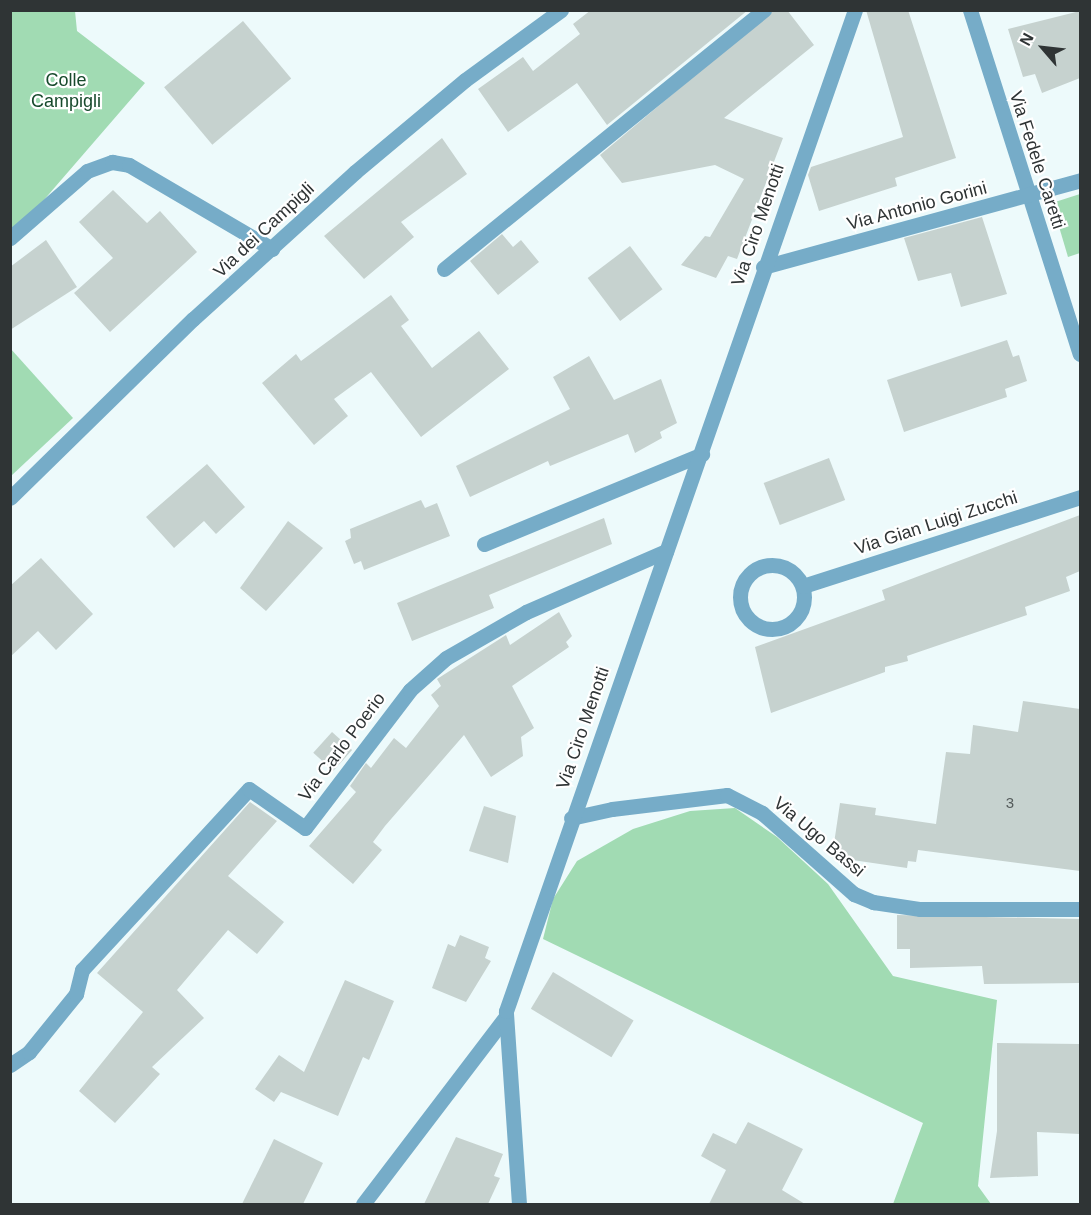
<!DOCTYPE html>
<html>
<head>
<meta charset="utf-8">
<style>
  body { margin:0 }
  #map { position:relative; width:1091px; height:1215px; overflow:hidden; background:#edfafb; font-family:Helvetica,sans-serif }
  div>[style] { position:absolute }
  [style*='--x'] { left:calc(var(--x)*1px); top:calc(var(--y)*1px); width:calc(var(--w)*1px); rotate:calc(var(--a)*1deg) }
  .green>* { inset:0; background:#a1dbb3 }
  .building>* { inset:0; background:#c6d2cf; transform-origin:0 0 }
  .minor>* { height:15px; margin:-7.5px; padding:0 7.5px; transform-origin:7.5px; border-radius:7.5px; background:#76acc8 }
  .minor>.ring { margin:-7.5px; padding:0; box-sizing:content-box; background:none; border:15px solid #76acc8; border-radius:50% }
  span { translate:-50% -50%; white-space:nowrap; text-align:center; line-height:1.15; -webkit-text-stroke:4.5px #fff; paint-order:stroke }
  .number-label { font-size:15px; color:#555c5c }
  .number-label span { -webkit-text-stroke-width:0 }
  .park-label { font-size:18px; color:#174a2c }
  .street-label { font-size:18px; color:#2f3435 }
  .frame { position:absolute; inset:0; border:12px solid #2f3435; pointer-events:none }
  .north { position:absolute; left:1013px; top:18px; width:60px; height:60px; -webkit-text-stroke:4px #fff; paint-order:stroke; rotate:298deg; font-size:16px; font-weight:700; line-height:24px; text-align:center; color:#2f3435 }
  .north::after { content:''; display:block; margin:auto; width:21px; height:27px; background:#2f3435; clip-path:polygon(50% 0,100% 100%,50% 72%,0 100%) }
</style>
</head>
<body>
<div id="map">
  <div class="green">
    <i style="clip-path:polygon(11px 11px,75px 11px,77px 31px,145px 83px,11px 238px)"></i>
    <i style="clip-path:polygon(1080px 194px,1080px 253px,1068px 257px,1052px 203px)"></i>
    <i style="clip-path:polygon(10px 348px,73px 418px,11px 476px,10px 476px)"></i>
    <i style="clip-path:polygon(735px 808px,777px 837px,828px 884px,893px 976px,997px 1000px,978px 1186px,991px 1204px,893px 1204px,923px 1123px,543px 939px,553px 899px,577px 861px,633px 829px,690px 811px)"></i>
  </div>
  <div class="building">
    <i style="clip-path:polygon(591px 10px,748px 10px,607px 125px,577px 83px,508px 132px,478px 89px,523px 57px,533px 71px,580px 34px,573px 24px)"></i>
    <i style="clip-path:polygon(773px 10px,787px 10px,814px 45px,724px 118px,783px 138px,737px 259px,728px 256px,716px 278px,681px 265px,705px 236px,710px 237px,744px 179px,715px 165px,622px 183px,600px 155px)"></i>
    <i style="clip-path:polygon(866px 10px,908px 10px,956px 158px,895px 178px,897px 186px,819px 211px,808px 175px,811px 167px,903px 137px)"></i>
    <i style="clip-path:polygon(1080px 11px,1080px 78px,1042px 93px,1035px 74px,1023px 77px,1008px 29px)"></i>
    <i style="left:243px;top:21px;width:75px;height:103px;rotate:50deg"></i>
    <i style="clip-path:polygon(442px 138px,467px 174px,401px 222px,414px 237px,364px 279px,324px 236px)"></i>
    <i style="clip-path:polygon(113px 190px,147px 223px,160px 211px,197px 252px,110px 332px,74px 293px,113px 258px,79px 222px)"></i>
    <i style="clip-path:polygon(982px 217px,1007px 294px,961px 307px,951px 273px,918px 281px,904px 238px)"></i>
    <i style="clip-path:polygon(502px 234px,513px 247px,521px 240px,539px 262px,498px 295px,470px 261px)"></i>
    <i style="clip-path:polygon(46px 240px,77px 287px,10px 330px,10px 267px)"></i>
    <i style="left:630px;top:246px;width:54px;height:53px;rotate:53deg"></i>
    <i style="clip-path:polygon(391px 295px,409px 320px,401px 326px,432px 368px,479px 331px,509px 369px,421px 437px,371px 372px,334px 399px,348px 416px,314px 445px,262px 383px,296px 354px,301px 361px)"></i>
    <i style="clip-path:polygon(1007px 340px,1013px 357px,1019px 355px,1027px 381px,1005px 389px,1007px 397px,904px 432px,887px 380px)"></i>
    <i style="clip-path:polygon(589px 356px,614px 400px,661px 379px,677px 423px,660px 432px,662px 438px,635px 453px,628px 434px,550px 466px,548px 461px,470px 497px,456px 466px,570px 409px,553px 377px)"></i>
    <i style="left:829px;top:458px;width:45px;height:70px;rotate:69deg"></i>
    <i style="clip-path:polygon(207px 464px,245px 507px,216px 534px,204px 521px,174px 548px,146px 517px)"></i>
    <i style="clip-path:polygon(421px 500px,425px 508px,437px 503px,450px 536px,364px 570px,361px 561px,354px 564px,345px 541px,351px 538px,350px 529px)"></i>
    <i style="clip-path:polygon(1080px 515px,1080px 571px,1066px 577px,1070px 591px,1025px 607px,1027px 615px,907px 656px,908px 661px,885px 667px,885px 672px,771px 713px,755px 647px,885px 600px,882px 590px)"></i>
    <i style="clip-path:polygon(604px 518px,612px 544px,489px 595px,494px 608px,412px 641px,397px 603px)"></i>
    <i style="clip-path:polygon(288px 521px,323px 548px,266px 611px,240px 588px)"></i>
    <i style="clip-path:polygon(41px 558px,93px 614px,56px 650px,38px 631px,10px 657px,10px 586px)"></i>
    <i style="clip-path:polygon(559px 612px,572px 636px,566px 642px,569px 647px,512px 686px,534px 728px,521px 737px,523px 756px,491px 777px,464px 735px,385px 826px,373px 842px,382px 850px,353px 884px,309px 846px,356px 792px,350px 786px,366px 763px,371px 768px,394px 738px,406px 748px,439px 706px,431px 695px,441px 686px,437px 679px,506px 635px,510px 645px)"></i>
    <i style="clip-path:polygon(1023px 701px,1080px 709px,1080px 871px,918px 850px,916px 862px,908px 861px,907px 868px,832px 857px,840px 803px,876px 808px,875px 815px,936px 824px,946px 752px,970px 754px,973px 725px,1018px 732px)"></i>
    <i style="left:332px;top:732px;width:27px;height:28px;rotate:42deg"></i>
    <i style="clip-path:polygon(250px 802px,277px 821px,228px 876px,284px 922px,257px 954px,228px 930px,177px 990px,204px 1018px,152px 1067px,160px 1074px,115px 1123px,79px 1091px,143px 1012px,97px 973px)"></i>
    <i style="clip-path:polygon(484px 806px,516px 816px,508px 863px,469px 851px)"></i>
    <i style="clip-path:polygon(897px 915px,1080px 919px,1080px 983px,984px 984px,982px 966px,910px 968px,910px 949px,897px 949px)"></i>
    <i style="clip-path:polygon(460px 935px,489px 947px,485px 958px,491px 961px,466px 1002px,432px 988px,448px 944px,455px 947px)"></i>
    <i style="left:553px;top:972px;width:94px;height:43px;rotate:31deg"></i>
    <i style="clip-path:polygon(345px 980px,394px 1001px,369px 1060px,363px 1057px,338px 1116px,281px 1092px,274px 1102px,255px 1089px,279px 1055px,304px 1072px)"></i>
    <i style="clip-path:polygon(997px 1043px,1080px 1044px,1080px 1134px,1037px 1132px,1038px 1176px,990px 1178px,997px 1131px)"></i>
    <i style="clip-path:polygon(748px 1122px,803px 1149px,782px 1190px,805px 1204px,709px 1204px,726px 1170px,701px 1156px,713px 1133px,736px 1144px)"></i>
    <i style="clip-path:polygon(456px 1137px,503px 1154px,494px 1176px,500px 1178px,488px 1204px,424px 1204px)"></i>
    <i style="clip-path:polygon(274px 1139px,323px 1163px,303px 1204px,242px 1204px)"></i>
  </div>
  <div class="minor">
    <i style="--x:970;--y:10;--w:361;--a:72.3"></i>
    <i style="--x:10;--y:238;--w:102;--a:-41"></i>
    <i style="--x:87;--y:171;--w:27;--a:-20"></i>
    <i style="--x:112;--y:162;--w:17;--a:10"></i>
    <i style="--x:129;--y:165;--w:166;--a:30.4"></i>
    <i style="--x:763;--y:267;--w:329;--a:-15.3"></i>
    <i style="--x:444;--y:269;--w:412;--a:-39"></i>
    <i style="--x:10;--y:498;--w:256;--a:-44.4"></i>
    <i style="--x:193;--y:319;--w:219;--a:-42.2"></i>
    <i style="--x:355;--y:172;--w:143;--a:-39.9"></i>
    <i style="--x:465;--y:80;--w:119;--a:-36.1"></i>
    <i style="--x:484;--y:544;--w:236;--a:-22.4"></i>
    <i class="ring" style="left:740px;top:565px;width:49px;height:49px"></i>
    <i style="--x:803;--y:586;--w:291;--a:-17.8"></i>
    <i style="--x:571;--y:818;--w:42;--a:-12.4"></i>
    <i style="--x:612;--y:809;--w:116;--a:-6.9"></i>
    <i style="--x:727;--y:795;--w:39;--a:27"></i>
    <i style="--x:762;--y:813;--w:123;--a:41.4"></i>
    <i style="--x:854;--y:894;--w:21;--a:23"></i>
    <i style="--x:873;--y:902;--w:48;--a:8.5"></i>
    <i style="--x:920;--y:909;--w:160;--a:0"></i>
    <i style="--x:10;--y:1065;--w:23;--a:-34"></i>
    <i style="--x:29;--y:1052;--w:75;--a:-51"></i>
    <i style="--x:76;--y:994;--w:25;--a:-76"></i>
    <i style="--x:82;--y:970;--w:246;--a:-47.3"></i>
    <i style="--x:249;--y:789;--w:68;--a:34.9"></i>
    <i style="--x:305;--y:828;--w:173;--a:-52.7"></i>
    <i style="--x:410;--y:690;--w:48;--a:-41.6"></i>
    <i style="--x:446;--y:658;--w:92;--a:-29.9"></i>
    <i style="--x:526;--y:612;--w:153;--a:-23.5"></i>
    <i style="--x:363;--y:1204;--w:236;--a:-52.7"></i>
    <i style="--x:519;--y:1204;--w:193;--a:-93.9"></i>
    <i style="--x:506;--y:1011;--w:1060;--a:-70.78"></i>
  </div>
  <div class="number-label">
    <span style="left:1010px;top:803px">3</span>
  </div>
  <div class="park-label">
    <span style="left:66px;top:91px">Colle<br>Campigli</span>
  </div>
  <div class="street-label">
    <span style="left:1037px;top:160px;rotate:72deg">Via Fedele Caretti</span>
    <span style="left:917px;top:206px;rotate:-15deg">Via Antonio Gorini</span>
    <span style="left:758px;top:225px;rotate:-71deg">Via Ciro Menotti</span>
    <span style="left:264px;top:230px;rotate:-43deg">Via dei Campigli</span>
    <span style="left:936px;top:523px;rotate:-18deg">Via Gian Luigi Zucchi</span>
    <span style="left:583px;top:728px;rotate:-71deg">Via Ciro Menotti</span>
    <span style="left:342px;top:747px;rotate:-53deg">Via Carlo Poerio</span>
    <span style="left:819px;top:837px;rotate:40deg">Via Ugo Bassi</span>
  </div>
  <div class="frame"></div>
  <div class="north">N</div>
</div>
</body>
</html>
